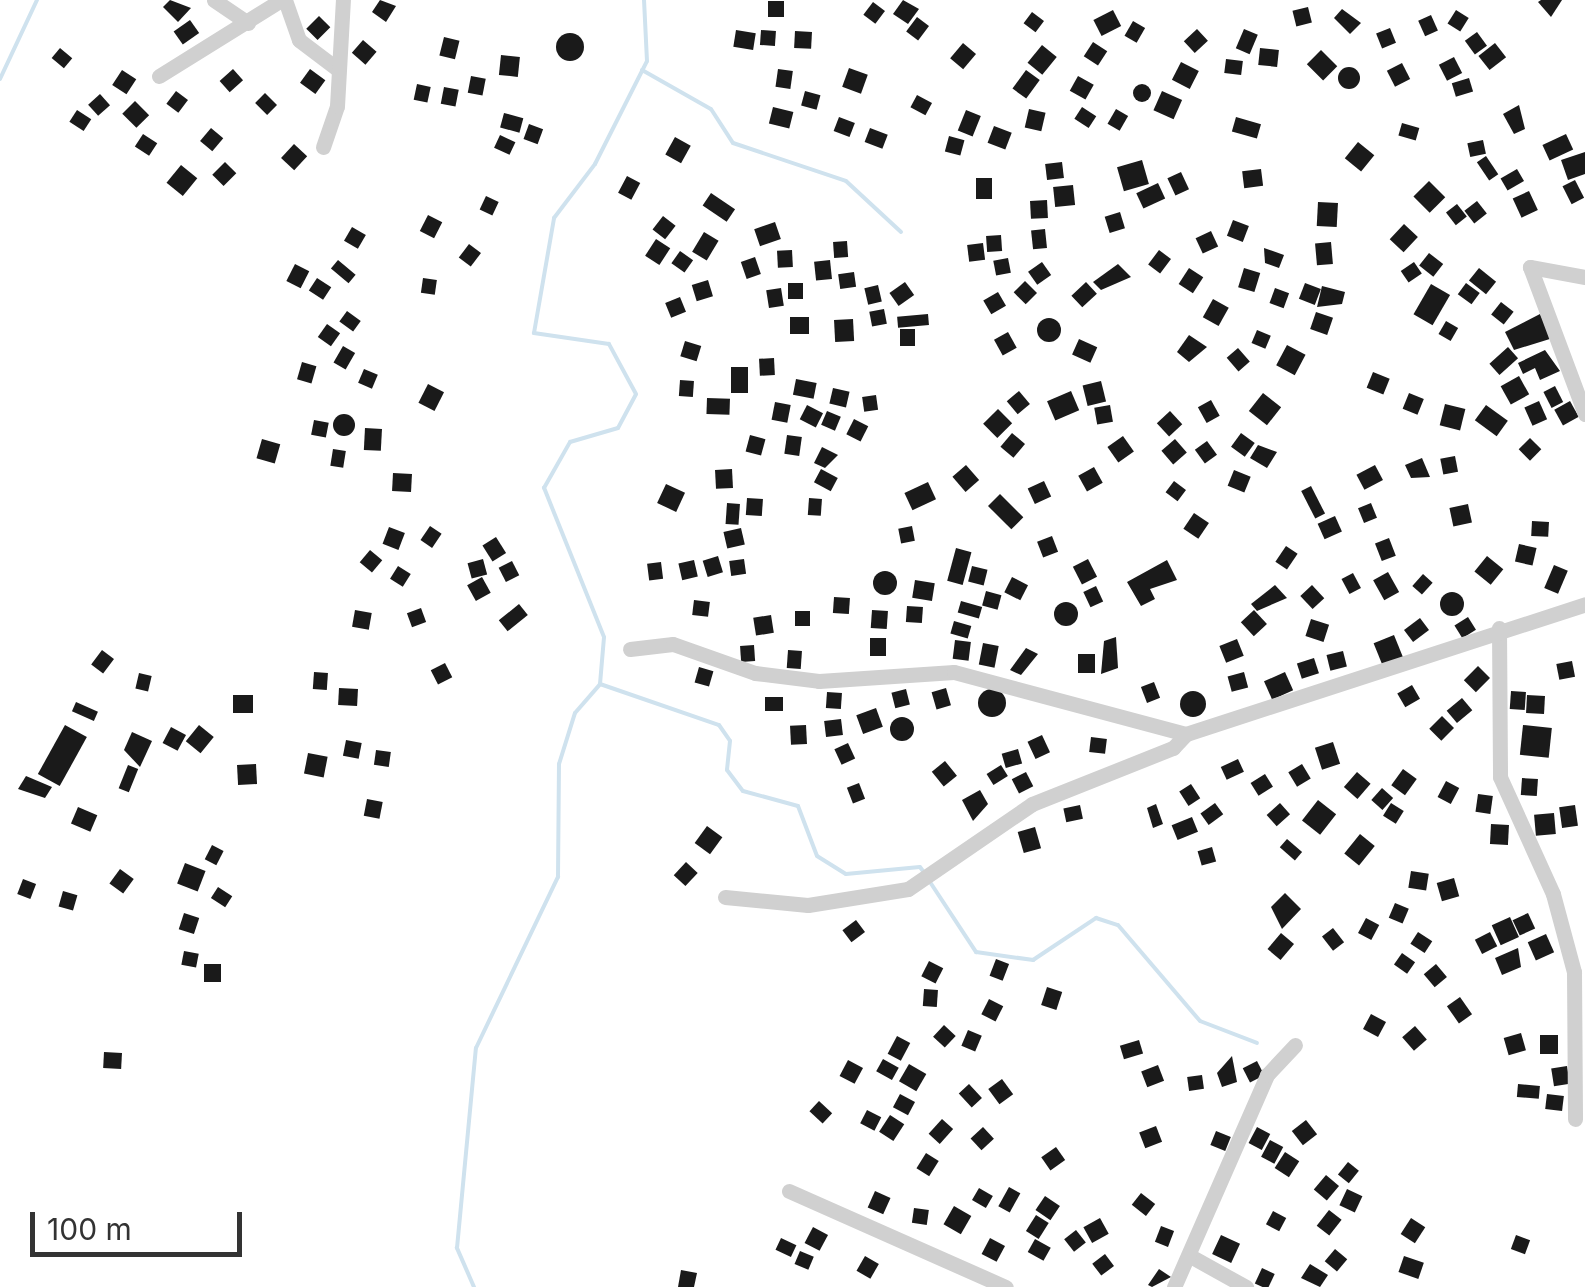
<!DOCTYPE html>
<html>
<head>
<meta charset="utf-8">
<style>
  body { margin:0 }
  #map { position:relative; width:1585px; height:1287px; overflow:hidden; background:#fff; font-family:Inter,sans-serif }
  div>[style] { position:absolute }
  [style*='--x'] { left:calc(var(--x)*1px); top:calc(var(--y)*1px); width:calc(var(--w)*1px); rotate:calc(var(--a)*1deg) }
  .stream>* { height:4px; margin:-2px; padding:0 2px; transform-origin:2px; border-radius:2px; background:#cfe2ee }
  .building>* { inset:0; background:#1a1a1a; transform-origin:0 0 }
  .round { border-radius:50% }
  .street>* { height:15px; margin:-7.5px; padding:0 7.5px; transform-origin:7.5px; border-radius:7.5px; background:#d0d0d0 }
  span { translate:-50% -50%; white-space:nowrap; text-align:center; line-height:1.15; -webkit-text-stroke:10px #fff; paint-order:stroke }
  .scale { position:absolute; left:30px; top:1212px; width:212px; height:45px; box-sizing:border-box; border:5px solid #333; border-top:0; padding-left:12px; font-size:30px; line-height:35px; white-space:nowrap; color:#333; -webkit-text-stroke:8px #fff; paint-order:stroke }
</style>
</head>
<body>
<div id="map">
  <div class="stream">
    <i style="--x:642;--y:70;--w:79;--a:29.5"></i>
    <i style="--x:711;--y:109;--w:40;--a:57.1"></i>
    <i style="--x:733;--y:143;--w:119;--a:18.6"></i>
    <i style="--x:846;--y:181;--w:75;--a:42.8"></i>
    <i style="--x:0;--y:79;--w:87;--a:-64.9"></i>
    <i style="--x:600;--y:684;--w:126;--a:19"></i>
    <i style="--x:719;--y:725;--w:19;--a:55"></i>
    <i style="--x:730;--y:741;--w:29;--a:96"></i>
    <i style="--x:727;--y:770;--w:26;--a:53"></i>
    <i style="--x:743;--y:791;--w:57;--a:15.3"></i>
    <i style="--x:798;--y:806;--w:53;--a:69.2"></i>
    <i style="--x:817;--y:856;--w:34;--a:32"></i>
    <i style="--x:846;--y:874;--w:74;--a:-5.4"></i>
    <i style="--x:920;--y:867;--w:9;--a:54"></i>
    <i style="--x:930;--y:882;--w:84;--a:56.7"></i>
    <i style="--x:976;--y:952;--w:58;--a:8"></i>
    <i style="--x:1033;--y:960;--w:76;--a:-33.7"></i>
    <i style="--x:1096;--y:918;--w:23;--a:18"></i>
    <i style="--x:1118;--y:925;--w:126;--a:49.5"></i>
    <i style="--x:1200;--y:1021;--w:61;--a:21.1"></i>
    <i style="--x:474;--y:1287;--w:43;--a:-113.6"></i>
    <i style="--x:457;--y:1248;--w:201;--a:-84.6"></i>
    <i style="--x:476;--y:1048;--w:190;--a:-64.4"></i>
    <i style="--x:558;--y:877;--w:113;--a:-89.5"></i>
    <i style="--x:559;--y:764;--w:53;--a:-72.6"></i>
    <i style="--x:575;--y:713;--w:38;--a:-49"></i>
    <i style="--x:600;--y:684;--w:47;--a:-85.1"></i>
    <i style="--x:604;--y:637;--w:161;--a:-111.9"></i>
    <i style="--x:544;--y:488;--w:53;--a:-60.5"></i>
    <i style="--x:570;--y:442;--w:50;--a:-16.3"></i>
    <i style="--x:618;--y:428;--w:38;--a:-62"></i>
    <i style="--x:636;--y:394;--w:57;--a:-118.4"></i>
    <i style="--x:609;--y:344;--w:76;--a:-171.7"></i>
    <i style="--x:534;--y:333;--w:117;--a:-80.1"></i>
    <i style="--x:554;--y:218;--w:68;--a:-52.8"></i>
    <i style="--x:595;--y:164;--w:115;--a:-63.2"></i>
    <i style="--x:647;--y:61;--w:61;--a:-92.8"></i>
  </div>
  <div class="building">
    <i style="clip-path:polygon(170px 0,191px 8px,178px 22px,163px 7px)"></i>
    <i style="clip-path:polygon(380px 0,396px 6px,386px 22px,372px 12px)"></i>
    <i style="clip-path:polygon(903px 0,919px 9px,908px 24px,893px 14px)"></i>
    <i style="clip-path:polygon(1562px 0,1551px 17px,1538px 2px,1541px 0)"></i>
    <i style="left:784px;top:1px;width:16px;height:16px;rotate:90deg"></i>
    <i style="left:873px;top:2px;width:15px;height:16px;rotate:37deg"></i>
    <i style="left:1308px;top:7px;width:16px;height:16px;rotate:76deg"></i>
    <i style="clip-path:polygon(1342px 9px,1361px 23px,1350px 34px,1334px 18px)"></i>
    <i style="left:1113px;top:10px;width:18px;height:22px;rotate:63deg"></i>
    <i style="left:1456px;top:10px;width:15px;height:16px;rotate:32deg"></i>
    <i style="left:1032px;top:12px;width:15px;height:14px;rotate:37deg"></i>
    <i style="left:1431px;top:15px;width:17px;height:14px;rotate:66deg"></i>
    <i style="left:319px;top:16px;width:16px;height:18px;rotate:45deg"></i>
    <i style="left:917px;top:17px;width:15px;height:18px;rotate:37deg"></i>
    <i style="left:190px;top:20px;width:16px;height:20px;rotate:55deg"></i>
    <i style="left:1133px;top:21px;width:14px;height:17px;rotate:30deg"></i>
    <i style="left:1390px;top:28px;width:16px;height:15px;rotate:68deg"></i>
    <i style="left:1197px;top:29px;width:16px;height:18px;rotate:47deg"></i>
    <i style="left:1244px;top:29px;width:15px;height:21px;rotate:23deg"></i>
    <i style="left:736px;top:30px;width:20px;height:17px;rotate:9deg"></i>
    <i style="left:761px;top:30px;width:15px;height:15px;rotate:4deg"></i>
    <i style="left:795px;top:31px;width:17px;height:17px;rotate:3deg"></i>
    <i style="left:1477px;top:32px;width:17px;height:15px;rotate:54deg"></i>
    <i class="round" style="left:556px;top:33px;width:28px;height:28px"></i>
    <i style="left:444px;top:37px;width:16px;height:19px;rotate:14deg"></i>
    <i style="left:363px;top:40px;width:18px;height:17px;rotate:41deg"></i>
    <i style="left:1093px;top:42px;width:17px;height:17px;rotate:33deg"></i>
    <i style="left:963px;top:43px;width:17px;height:20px;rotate:40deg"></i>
    <i style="left:1495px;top:43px;width:18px;height:21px;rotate:52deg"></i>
    <i style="left:1042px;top:45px;width:19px;height:23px;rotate:39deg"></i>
    <i style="left:60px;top:48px;width:16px;height:13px;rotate:40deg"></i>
    <i style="left:1260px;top:48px;width:19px;height:17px;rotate:6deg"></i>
    <i style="left:1321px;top:50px;width:23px;height:20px;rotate:45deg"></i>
    <i style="left:501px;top:55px;width:19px;height:20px;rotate:6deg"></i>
    <i style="left:1454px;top:57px;width:18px;height:17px;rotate:63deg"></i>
    <i style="left:1226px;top:59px;width:17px;height:14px;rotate:7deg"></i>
    <i style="left:1181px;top:62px;width:20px;height:20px;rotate:27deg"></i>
    <i style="left:1402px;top:63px;width:18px;height:17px;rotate:63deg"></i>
    <i class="round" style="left:1338px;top:67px;width:22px;height:22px"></i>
    <i style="left:849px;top:68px;width:20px;height:20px;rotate:20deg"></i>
    <i style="left:233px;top:69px;width:15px;height:18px;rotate:48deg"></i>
    <i style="left:310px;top:69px;width:19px;height:17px;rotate:36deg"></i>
    <i style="left:778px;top:69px;width:15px;height:18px;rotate:8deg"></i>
    <i style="left:122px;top:70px;width:17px;height:18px;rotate:33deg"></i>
    <i style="left:1026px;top:70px;width:17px;height:23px;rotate:36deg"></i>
    <i style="left:471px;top:76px;width:15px;height:17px;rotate:11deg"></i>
    <i style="left:1078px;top:76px;width:18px;height:17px;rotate:29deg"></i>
    <i style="left:1469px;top:78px;width:14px;height:18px;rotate:73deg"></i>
    <i style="left:417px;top:84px;width:14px;height:16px;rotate:12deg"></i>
    <i class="round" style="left:1133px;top:84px;width:18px;height:18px"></i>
    <i style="left:444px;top:87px;width:15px;height:17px;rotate:11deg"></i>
    <i style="left:176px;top:91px;width:15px;height:16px;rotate:37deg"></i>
    <i style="left:805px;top:91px;width:16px;height:15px;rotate:15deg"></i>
    <i style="left:1162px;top:91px;width:22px;height:21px;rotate:24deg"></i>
    <i style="left:265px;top:93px;width:17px;height:14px;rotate:45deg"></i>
    <i style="left:100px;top:94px;width:15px;height:16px;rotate:48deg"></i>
    <i style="left:917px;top:95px;width:17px;height:14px;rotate:28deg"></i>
    <i style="left:135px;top:101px;width:20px;height:18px;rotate:45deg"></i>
    <i style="clip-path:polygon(1519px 105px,1525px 129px,1514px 134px,1503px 114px)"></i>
    <i style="left:773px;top:107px;width:21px;height:17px;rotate:14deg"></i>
    <i style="left:1082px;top:107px;width:17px;height:14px;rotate:33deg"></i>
    <i style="left:1029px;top:109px;width:17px;height:19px;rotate:13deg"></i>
    <i style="left:1116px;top:109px;width:14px;height:17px;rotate:30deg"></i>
    <i style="left:77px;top:110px;width:17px;height:14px;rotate:33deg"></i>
    <i style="left:966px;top:110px;width:16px;height:22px;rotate:22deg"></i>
    <i style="left:504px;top:113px;width:20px;height:15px;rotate:15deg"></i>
    <i style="left:839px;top:117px;width:17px;height:15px;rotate:21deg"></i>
    <i style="left:1236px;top:117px;width:26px;height:15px;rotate:16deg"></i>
    <i style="left:1402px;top:123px;width:18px;height:13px;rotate:16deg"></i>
    <i style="left:529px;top:124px;width:15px;height:16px;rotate:20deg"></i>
    <i style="left:994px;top:126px;width:19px;height:18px;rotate:21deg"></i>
    <i style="left:211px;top:128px;width:16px;height:17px;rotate:40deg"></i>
    <i style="left:870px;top:128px;width:19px;height:15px;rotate:21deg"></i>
    <i style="left:143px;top:134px;width:17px;height:15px;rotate:33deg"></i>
    <i style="left:1566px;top:134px;width:17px;height:26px;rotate:65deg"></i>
    <i style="left:500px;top:135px;width:17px;height:14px;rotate:25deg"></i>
    <i style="left:949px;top:136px;width:16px;height:16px;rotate:15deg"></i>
    <i style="left:675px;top:137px;width:18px;height:20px;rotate:29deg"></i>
    <i style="left:1483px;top:140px;width:14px;height:16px;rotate:78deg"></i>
    <i style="left:1358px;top:142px;width:21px;height:21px;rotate:39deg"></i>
    <i style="left:294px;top:144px;width:18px;height:19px;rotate:43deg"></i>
    <i style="clip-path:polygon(1585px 152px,1585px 174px,1568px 180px,1561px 160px)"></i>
    <i style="left:1486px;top:156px;width:22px;height:11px;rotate:56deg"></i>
    <i style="left:1142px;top:160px;width:25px;height:26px;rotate:74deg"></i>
    <i style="left:225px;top:162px;width:16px;height:18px;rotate:45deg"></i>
    <i style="left:1062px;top:162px;width:16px;height:17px;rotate:83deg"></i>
    <i style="left:181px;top:165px;width:21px;height:23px;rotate:39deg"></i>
    <i style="left:1261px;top:169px;width:17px;height:19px;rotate:83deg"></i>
    <i style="left:1517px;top:169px;width:14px;height:19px;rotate:60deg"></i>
    <i style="left:1181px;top:172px;width:19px;height:15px;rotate:65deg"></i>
    <i style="left:627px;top:176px;width:15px;height:19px;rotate:28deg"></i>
    <i style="left:976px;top:178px;width:16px;height:21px"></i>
    <i style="left:1575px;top:180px;width:20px;height:14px;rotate:63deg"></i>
    <i style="left:1429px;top:181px;width:23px;height:22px;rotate:45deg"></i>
    <i style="left:1158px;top:183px;width:17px;height:24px;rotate:65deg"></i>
    <i style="left:1073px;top:185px;width:20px;height:20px;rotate:84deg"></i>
    <i style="left:1529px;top:191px;width:21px;height:18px;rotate:65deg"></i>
    <i style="left:711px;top:193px;width:29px;height:15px;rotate:34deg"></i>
    <i style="left:486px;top:196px;width:14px;height:15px;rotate:25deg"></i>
    <i style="left:1047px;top:200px;width:18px;height:17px;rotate:87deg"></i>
    <i style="left:1477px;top:201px;width:16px;height:16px;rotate:52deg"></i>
    <i style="left:1318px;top:202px;width:20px;height:24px;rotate:3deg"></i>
    <i style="left:1457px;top:204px;width:16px;height:14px;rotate:52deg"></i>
    <i style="left:1120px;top:212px;width:17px;height:16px;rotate:73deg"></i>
    <i style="left:428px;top:215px;width:16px;height:18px;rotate:27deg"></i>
    <i style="left:663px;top:216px;width:16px;height:17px;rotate:38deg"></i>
    <i style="left:1233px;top:220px;width:17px;height:17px;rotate:21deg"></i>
    <i style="left:775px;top:222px;width:18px;height:22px;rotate:71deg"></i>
    <i style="left:1404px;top:224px;width:19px;height:21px;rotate:43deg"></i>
    <i style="left:352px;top:227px;width:16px;height:16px;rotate:30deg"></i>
    <i style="left:1045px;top:229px;width:19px;height:14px;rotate:84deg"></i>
    <i style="left:1211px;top:231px;width:17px;height:17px;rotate:65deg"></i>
    <i style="left:704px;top:232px;width:17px;height:23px;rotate:31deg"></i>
    <i style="left:1001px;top:235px;width:16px;height:15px;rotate:86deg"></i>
    <i style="left:656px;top:239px;width:17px;height:20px;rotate:33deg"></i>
    <i style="left:847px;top:241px;width:16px;height:14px;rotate:86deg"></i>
    <i style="left:1331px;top:242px;width:22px;height:16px;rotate:85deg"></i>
    <i style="left:983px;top:243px;width:17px;height:16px;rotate:83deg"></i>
    <i style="left:469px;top:244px;width:15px;height:17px;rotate:37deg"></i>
    <i style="clip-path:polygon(1264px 248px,1284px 255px,1279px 268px,1265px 263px)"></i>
    <i style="left:792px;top:250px;width:17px;height:15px;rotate:87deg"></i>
    <i style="left:1159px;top:250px;width:15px;height:18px;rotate:37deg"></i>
    <i style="left:680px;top:251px;width:16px;height:15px;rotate:35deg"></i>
    <i style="left:1429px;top:253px;width:18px;height:16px;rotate:38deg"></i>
    <i style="left:755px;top:257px;width:18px;height:15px;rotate:71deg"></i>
    <i style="left:1008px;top:258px;width:15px;height:15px;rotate:79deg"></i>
    <i style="left:338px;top:260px;width:23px;height:11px;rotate:40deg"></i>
    <i style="left:830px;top:260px;width:19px;height:16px;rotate:84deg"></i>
    <i style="left:1042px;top:262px;width:16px;height:17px;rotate:55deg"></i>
    <i style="left:1414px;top:262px;width:14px;height:16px;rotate:56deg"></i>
    <i style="left:295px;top:264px;width:16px;height:19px;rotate:27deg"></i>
    <i style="clip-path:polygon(1118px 264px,1131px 277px,1101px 290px,1093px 282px)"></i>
    <i style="left:1189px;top:268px;width:17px;height:19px;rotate:33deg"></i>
    <i style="left:1244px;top:268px;width:17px;height:20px;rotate:17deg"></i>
    <i style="left:1479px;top:268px;width:22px;height:16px;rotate:39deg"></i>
    <i style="left:854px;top:272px;width:15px;height:16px;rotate:82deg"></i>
    <i style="left:317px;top:278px;width:17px;height:15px;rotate:33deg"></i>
    <i style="left:423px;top:278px;width:14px;height:15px;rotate:8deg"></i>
    <i style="left:708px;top:280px;width:17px;height:17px;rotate:73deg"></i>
    <i style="left:1025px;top:281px;width:17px;height:16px;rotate:45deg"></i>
    <i style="left:905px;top:282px;width:16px;height:19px;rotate:55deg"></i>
    <i style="left:1086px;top:282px;width:16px;height:20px;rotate:47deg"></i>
    <i style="left:788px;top:283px;width:15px;height:16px"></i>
    <i style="left:1305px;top:283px;width:17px;height:17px;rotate:21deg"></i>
    <i style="left:1466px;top:283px;width:17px;height:14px;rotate:36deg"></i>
    <i style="left:1431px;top:284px;width:22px;height:35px;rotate:30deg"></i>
    <i style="left:878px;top:285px;width:17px;height:14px;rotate:77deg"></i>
    <i style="clip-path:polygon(1322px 286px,1345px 292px,1342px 304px,1317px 307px)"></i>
    <i style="left:781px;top:288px;width:18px;height:15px;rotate:81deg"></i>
    <i style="left:1275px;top:288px;width:15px;height:16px;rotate:20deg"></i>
    <i style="left:998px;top:292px;width:16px;height:17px;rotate:60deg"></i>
    <i style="left:680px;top:297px;width:16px;height:16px;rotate:68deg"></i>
    <i style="left:1213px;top:299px;width:18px;height:21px;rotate:29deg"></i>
    <i style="left:1501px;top:302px;width:16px;height:16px;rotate:38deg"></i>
    <i style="left:884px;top:309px;width:15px;height:15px;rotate:79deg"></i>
    <i style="left:347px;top:311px;width:17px;height:13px;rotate:36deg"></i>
    <i style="left:1316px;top:312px;width:18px;height:18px;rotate:19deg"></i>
    <i style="left:928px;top:314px;width:11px;height:31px;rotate:85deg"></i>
    <i style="clip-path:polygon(1540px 314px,1553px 338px,1514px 350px,1505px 332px)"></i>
    <i style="left:809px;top:317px;width:17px;height:19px;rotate:90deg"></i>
    <i class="round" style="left:1037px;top:318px;width:24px;height:24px"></i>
    <i style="left:853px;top:319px;width:22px;height:19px;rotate:87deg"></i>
    <i style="left:1446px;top:321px;width:14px;height:15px;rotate:30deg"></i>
    <i style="left:327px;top:324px;width:16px;height:16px;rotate:35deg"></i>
    <i style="left:900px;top:329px;width:15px;height:17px"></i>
    <i style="left:1257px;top:330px;width:15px;height:14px;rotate:23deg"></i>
    <i style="left:1008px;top:332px;width:18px;height:16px;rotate:61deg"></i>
    <i style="clip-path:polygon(1189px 335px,1207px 347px,1189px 362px,1177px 352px)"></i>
    <i style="left:1079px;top:339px;width:20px;height:17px;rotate:24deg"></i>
    <i style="left:685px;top:341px;width:17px;height:16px;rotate:17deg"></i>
    <i style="left:1287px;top:345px;width:21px;height:23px;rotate:28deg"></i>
    <i style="left:343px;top:346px;width:14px;height:19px;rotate:30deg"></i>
    <i style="left:1508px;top:347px;width:15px;height:25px;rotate:48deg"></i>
    <i style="left:1238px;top:348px;width:18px;height:15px;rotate:49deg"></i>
    <i style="clip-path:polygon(1545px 350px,1560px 371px,1540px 380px,1535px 368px,1523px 374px,1518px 363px)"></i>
    <i style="left:774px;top:358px;width:17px;height:15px;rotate:87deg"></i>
    <i style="left:302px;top:362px;width:15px;height:18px;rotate:16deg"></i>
    <i style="left:731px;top:367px;width:17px;height:26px"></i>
    <i style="left:364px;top:369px;width:15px;height:15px;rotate:23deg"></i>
    <i style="left:1373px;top:372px;width:18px;height:17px;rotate:22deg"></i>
    <i style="left:1519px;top:376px;width:21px;height:21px;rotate:61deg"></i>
    <i style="left:796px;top:379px;width:21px;height:16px;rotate:11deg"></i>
    <i style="left:680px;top:380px;width:14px;height:16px;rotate:4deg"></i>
    <i style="left:1101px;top:381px;width:21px;height:19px;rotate:76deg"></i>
    <i style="left:428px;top:384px;width:18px;height:21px;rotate:27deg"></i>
    <i style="left:1555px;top:386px;width:18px;height:13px;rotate:63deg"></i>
    <i style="left:833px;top:388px;width:17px;height:16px;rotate:13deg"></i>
    <i style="left:1019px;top:391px;width:17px;height:16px;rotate:50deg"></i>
    <i style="left:1071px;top:391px;width:21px;height:26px;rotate:67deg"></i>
    <i style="left:1263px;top:393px;width:23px;height:23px;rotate:38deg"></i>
    <i style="left:1409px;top:393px;width:16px;height:17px;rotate:22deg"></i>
    <i style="left:876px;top:395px;width:15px;height:14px;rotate:82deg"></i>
    <i style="left:707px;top:398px;width:23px;height:16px;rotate:2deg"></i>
    <i style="left:1211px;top:400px;width:18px;height:15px;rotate:61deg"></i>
    <i style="left:1539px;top:401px;width:20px;height:16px;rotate:66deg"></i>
    <i style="left:1570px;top:401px;width:18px;height:18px;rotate:61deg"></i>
    <i style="left:775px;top:402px;width:16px;height:18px;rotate:11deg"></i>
    <i style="left:1445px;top:404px;width:21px;height:22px;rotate:14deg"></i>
    <i style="left:807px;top:405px;width:18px;height:16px;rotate:27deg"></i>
    <i style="left:1110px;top:405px;width:17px;height:16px;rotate:80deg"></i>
    <i style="left:1486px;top:405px;width:27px;height:19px;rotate:36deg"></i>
    <i style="left:998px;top:409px;width:20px;height:21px;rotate:45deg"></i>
    <i style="left:827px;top:411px;width:15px;height:15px;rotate:23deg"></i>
    <i style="left:1170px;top:411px;width:18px;height:18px;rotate:47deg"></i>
    <i class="round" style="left:333px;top:414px;width:22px;height:22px"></i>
    <i style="left:854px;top:419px;width:16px;height:17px;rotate:27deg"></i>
    <i style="left:314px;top:420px;width:15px;height:15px;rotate:11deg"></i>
    <i style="left:365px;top:428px;width:17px;height:22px;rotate:3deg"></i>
    <i style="left:1012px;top:433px;width:17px;height:18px;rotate:40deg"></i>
    <i style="left:1241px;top:433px;width:17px;height:17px;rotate:36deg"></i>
    <i style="left:750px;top:435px;width:16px;height:17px;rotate:15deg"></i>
    <i style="left:787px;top:435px;width:15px;height:19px;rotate:8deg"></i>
    <i style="left:1123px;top:436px;width:19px;height:19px;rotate:55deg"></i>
    <i style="left:1530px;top:438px;width:16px;height:16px;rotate:45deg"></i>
    <i style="left:262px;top:439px;width:19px;height:20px;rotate:16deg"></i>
    <i style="left:1175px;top:439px;width:18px;height:18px;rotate:49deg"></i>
    <i style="left:1207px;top:441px;width:17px;height:15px;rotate:54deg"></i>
    <i style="clip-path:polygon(1258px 445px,1277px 452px,1267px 468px,1250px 458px)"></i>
    <i style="clip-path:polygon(822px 447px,838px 455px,825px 468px,814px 463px)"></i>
    <i style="left:333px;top:449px;width:13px;height:17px;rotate:9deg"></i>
    <i style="left:1455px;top:456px;width:16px;height:15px;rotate:79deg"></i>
    <i style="clip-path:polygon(1422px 458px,1430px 477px,1411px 478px,1405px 465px)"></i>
    <i style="left:966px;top:465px;width:20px;height:18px;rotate:49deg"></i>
    <i style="left:1375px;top:465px;width:17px;height:21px;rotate:62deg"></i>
    <i style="left:1094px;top:467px;width:18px;height:18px;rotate:61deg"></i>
    <i style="left:732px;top:469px;width:19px;height:17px;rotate:87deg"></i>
    <i style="left:821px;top:469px;width:19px;height:15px;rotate:28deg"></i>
    <i style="left:1234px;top:470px;width:18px;height:17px;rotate:22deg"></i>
    <i style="left:393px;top:473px;width:19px;height:18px;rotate:3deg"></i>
    <i style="left:1044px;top:481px;width:17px;height:18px;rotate:65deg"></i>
    <i style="left:1174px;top:481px;width:15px;height:14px;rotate:37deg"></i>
    <i style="left:928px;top:482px;width:19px;height:26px;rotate:65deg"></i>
    <i style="left:666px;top:484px;width:21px;height:21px;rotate:25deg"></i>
    <i style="left:1311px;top:486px;width:31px;height:11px;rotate:63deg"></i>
    <i style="left:1000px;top:494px;width:33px;height:17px;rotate:45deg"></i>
    <i style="left:747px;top:498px;width:16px;height:17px;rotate:4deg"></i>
    <i style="left:809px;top:498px;width:13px;height:17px;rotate:4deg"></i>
    <i style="left:727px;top:503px;width:13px;height:21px;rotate:4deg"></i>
    <i style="left:1371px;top:503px;width:16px;height:14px;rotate:68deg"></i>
    <i style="left:1468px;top:504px;width:19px;height:19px;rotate:78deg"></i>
    <i style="left:1194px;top:513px;width:18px;height:19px;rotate:34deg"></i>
    <i style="left:1335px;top:516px;width:17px;height:19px;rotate:66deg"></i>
    <i style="left:1532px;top:521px;width:17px;height:15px;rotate:3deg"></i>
    <i style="left:430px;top:526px;width:14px;height:17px;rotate:34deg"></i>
    <i style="left:912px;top:526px;width:15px;height:14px;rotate:79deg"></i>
    <i style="left:389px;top:527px;width:17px;height:18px;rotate:21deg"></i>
    <i style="left:741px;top:528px;width:17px;height:18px;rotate:77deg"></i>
    <i style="left:1052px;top:536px;width:17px;height:16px;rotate:69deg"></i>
    <i style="left:496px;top:537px;width:19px;height:16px;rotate:58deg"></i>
    <i style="left:1389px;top:538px;width:19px;height:15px;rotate:69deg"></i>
    <i style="left:1519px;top:544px;width:18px;height:18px;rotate:13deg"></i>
    <i style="left:1286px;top:546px;width:14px;height:19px;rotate:34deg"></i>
    <i style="left:956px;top:548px;width:16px;height:34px;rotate:15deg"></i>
    <i style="left:370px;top:550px;width:16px;height:16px;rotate:40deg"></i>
    <i style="left:718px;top:556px;width:17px;height:16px;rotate:73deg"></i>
    <i style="left:1487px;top:556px;width:21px;height:20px;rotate:39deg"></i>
    <i style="left:483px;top:559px;width:16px;height:16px;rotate:75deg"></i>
    <i style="left:744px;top:559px;width:15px;height:15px;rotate:82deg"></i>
    <i style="left:1088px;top:559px;width:20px;height:17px;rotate:63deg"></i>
    <i style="left:694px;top:560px;width:17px;height:16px;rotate:77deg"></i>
    <i style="clip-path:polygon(1167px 560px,1177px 580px,1150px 589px,1155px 599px,1141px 606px,1127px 582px)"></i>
    <i style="left:512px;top:561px;width:16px;height:15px;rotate:63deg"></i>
    <i style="left:661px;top:562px;width:17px;height:14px;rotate:83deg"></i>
    <i style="left:1554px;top:565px;width:15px;height:25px;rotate:23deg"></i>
    <i style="left:398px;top:566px;width:15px;height:15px;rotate:32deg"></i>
    <i style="left:972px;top:566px;width:16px;height:16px;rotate:14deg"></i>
    <i class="round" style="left:873px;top:571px;width:24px;height:24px"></i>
    <i style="left:1388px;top:572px;width:23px;height:17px;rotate:61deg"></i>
    <i style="left:1353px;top:573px;width:17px;height:13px;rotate:62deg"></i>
    <i style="left:1423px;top:574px;width:13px;height:16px;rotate:42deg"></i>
    <i style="left:482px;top:577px;width:18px;height:17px;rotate:61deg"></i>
    <i style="left:1012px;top:577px;width:18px;height:17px;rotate:27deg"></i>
    <i style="left:915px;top:580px;width:20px;height:18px;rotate:9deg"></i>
    <i style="clip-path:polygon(1275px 585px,1287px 598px,1257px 611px,1251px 604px)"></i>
    <i style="left:1312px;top:585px;width:18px;height:16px;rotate:47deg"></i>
    <i style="left:1096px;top:586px;width:17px;height:14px;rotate:65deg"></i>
    <i style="left:986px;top:591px;width:16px;height:15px;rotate:15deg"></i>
    <i class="round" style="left:1440px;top:592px;width:24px;height:24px"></i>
    <i style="left:834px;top:597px;width:16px;height:16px;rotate:4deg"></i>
    <i style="left:694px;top:600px;width:16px;height:15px;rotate:7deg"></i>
    <i style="left:961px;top:601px;width:22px;height:12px;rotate:16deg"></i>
    <i class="round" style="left:1054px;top:602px;width:24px;height:24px"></i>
    <i style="left:519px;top:604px;width:14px;height:26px;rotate:51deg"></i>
    <i style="left:907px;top:606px;width:16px;height:16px;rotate:4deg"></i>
    <i style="left:421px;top:608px;width:15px;height:15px;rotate:70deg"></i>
    <i style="left:355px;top:610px;width:17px;height:17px;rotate:10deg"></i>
    <i style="left:872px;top:610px;width:16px;height:18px;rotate:4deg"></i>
    <i style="left:1254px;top:610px;width:19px;height:18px;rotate:47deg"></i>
    <i style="left:795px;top:611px;width:15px;height:15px"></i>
    <i style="left:771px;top:615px;width:18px;height:18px;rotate:81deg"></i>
    <i style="left:1468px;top:617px;width:15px;height:16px;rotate:58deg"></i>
    <i style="left:1420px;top:618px;width:15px;height:20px;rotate:53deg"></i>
    <i style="left:1311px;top:619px;width:19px;height:18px;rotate:18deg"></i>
    <i style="left:954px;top:621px;width:18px;height:13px;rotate:16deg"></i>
    <i style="left:1394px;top:635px;width:24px;height:22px;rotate:68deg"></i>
    <i style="clip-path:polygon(1116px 637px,1118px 668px,1101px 674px,1104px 641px)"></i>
    <i style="left:870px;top:638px;width:16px;height:18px"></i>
    <i style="left:1237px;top:639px;width:18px;height:19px;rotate:68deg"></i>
    <i style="left:955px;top:640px;width:16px;height:19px;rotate:7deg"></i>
    <i style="left:983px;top:643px;width:16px;height:22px;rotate:11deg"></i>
    <i style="left:754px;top:645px;width:16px;height:14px;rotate:86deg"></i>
    <i style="clip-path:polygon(1026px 648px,1038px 654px,1021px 675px,1010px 670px)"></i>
    <i style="left:102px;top:650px;width:15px;height:18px;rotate:37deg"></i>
    <i style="left:788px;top:650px;width:14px;height:18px;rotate:4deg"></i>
    <i style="left:1343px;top:651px;width:16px;height:17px;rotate:76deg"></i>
    <i style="left:1078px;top:654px;width:17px;height:19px"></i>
    <i style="left:1314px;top:658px;width:16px;height:18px;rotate:72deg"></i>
    <i style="left:1572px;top:661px;width:16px;height:16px;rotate:79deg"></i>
    <i style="left:445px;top:663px;width:16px;height:16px;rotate:63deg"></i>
    <i style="left:1478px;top:666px;width:17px;height:20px;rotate:45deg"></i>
    <i style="left:699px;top:667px;width:15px;height:16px;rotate:16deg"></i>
    <i style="left:314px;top:672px;width:14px;height:17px;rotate:4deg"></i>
    <i style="left:1244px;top:672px;width:16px;height:17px;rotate:75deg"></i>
    <i style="left:1285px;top:672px;width:20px;height:23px;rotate:66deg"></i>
    <i style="left:139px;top:673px;width:13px;height:16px;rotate:13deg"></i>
    <i style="left:1154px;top:682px;width:17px;height:14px;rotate:69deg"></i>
    <i style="left:1412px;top:685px;width:16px;height:17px;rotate:60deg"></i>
    <i style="left:339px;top:688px;width:19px;height:17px;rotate:3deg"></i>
    <i style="left:946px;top:688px;width:18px;height:15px;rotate:74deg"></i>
    <i style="left:906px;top:689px;width:16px;height:15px;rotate:76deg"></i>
    <i class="round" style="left:978px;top:689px;width:28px;height:28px"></i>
    <i style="left:1511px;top:691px;width:15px;height:18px;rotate:4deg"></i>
    <i class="round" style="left:1180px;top:691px;width:26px;height:26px"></i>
    <i style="left:827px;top:692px;width:15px;height:16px;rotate:4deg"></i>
    <i style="left:233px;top:695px;width:20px;height:18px"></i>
    <i style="left:1527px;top:695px;width:18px;height:18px;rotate:3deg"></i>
    <i style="left:783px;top:697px;width:14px;height:18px;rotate:90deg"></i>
    <i style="left:1462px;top:698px;width:16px;height:20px;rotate:50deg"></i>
    <i style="left:76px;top:702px;width:24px;height:10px;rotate:24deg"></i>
    <i style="left:876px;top:708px;width:20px;height:21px;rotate:70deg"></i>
    <i style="left:1442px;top:716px;width:17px;height:18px;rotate:45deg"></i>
    <i class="round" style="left:890px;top:717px;width:24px;height:24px"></i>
    <i style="left:841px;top:719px;width:16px;height:17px;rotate:83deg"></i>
    <i style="left:65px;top:725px;width:25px;height:56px;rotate:29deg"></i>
    <i style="left:199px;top:725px;width:19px;height:21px;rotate:39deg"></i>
    <i style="left:806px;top:725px;width:19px;height:16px;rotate:87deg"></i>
    <i style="left:1523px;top:725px;width:29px;height:30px;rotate:6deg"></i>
    <i style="left:171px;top:727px;width:17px;height:18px;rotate:28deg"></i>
    <i style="clip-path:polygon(132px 732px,152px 741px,140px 767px,124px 750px)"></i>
    <i style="left:1042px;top:735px;width:19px;height:16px;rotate:65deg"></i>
    <i style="left:1091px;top:737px;width:16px;height:15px;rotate:7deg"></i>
    <i style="left:346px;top:740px;width:16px;height:16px;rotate:11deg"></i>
    <i style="left:1333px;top:742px;width:23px;height:19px;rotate:72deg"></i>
    <i style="left:848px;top:743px;width:17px;height:15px;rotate:65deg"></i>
    <i style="left:1018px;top:749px;width:15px;height:17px;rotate:74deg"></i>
    <i style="left:376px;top:750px;width:15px;height:15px;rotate:8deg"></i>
    <i style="left:308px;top:753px;width:20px;height:21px;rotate:11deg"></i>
    <i style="left:1238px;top:759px;width:14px;height:19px;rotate:65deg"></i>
    <i style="left:945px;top:761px;width:19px;height:17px;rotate:51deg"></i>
    <i style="left:256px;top:764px;width:20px;height:19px;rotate:87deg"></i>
    <i style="left:1302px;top:764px;width:17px;height:16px;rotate:59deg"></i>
    <i style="left:128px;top:765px;width:11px;height:25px;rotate:22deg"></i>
    <i style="left:1001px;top:765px;width:13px;height:17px;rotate:58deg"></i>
    <i style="left:1403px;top:769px;width:17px;height:20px;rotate:36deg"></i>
    <i style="left:1026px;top:772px;width:16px;height:16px;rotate:63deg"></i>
    <i style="left:1357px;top:772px;width:18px;height:20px;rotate:41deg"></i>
    <i style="left:1265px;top:774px;width:15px;height:17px;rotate:58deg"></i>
    <i style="clip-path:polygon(26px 776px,52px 787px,45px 798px,18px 789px)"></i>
    <i style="left:1522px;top:778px;width:16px;height:17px;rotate:4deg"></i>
    <i style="left:1446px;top:781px;width:15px;height:18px;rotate:28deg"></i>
    <i style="left:859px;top:783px;width:17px;height:13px;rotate:69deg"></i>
    <i style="left:1191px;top:784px;width:17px;height:14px;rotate:57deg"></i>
    <i style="left:1382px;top:788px;width:15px;height:16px;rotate:42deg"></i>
    <i style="clip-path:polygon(980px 790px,988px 804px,973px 821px,962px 800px)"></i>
    <i style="left:1478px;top:794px;width:15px;height:18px;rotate:8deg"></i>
    <i style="left:367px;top:799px;width:16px;height:17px;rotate:11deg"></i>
    <i style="left:1318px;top:800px;width:23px;height:26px;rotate:38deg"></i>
    <i style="left:1215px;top:803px;width:14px;height:18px;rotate:54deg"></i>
    <i style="left:1280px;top:803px;width:15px;height:18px;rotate:48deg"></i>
    <i style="left:1391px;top:803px;width:15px;height:15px;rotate:32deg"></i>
    <i style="clip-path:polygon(1156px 804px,1163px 824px,1153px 828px,1147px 808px)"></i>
    <i style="left:1080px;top:805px;width:14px;height:17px;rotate:78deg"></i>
    <i style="left:1575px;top:805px;width:21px;height:16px;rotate:82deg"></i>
    <i style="left:78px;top:807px;width:21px;height:18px;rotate:23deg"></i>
    <i style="left:1554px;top:813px;width:21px;height:20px;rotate:85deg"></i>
    <i style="left:1192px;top:817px;width:16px;height:22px;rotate:68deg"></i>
    <i style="left:1491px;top:824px;width:18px;height:20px;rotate:3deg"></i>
    <i style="left:707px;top:826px;width:19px;height:21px;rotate:36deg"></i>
    <i style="left:1035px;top:827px;width:22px;height:18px;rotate:74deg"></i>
    <i style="left:1360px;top:834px;width:19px;height:25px;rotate:39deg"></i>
    <i style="left:1287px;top:839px;width:20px;height:11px;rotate:41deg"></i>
    <i style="left:212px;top:845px;width:13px;height:16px;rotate:27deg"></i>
    <i style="left:1212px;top:847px;width:15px;height:15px;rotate:74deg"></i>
    <i style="left:686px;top:862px;width:16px;height:18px;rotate:43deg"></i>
    <i style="left:185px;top:863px;width:22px;height:22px;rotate:21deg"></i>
    <i style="left:120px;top:869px;width:17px;height:18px;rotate:36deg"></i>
    <i style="left:1411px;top:871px;width:18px;height:17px;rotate:9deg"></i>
    <i style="left:1454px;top:878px;width:19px;height:18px;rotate:74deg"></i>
    <i style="left:23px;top:879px;width:14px;height:16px;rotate:21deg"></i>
    <i style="left:218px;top:887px;width:17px;height:13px;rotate:33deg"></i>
    <i style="left:63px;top:891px;width:15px;height:16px;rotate:16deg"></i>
    <i style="clip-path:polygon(1285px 893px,1301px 909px,1282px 929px,1271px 907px)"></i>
    <i style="left:1395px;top:903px;width:15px;height:16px;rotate:23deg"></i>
    <i style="left:184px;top:913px;width:16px;height:17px;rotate:18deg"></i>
    <i style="left:1528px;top:913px;width:17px;height:17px;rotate:65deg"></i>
    <i style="left:1510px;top:917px;width:22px;height:20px;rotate:66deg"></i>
    <i style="left:1366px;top:918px;width:15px;height:17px;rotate:28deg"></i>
    <i style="left:856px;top:920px;width:15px;height:17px;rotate:53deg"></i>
    <i style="left:1333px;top:928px;width:18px;height:14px;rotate:52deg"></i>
    <i style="left:1418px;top:932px;width:17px;height:14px;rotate:33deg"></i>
    <i style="left:1490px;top:932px;width:16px;height:17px;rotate:63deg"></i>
    <i style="left:1281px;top:933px;width:17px;height:21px;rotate:40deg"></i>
    <i style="left:1546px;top:934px;width:20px;height:20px;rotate:66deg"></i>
    <i style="clip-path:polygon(1518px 948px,1521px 967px,1502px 975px,1495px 958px)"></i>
    <i style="left:184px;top:951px;width:15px;height:14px;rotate:11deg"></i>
    <i style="left:1402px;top:953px;width:16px;height:14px;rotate:35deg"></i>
    <i style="left:996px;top:959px;width:14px;height:18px;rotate:21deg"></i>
    <i style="left:929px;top:961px;width:16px;height:17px;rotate:27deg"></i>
    <i style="left:204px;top:964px;width:17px;height:18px"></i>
    <i style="left:1436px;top:964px;width:17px;height:16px;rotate:50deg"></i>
    <i style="left:1047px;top:987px;width:16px;height:19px;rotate:18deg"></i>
    <i style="left:924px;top:989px;width:14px;height:17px;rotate:4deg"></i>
    <i style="left:1460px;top:997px;width:21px;height:16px;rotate:55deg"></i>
    <i style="left:989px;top:999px;width:16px;height:17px;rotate:27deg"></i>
    <i style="left:1371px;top:1014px;width:17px;height:17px;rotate:28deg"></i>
    <i style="left:944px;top:1025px;width:16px;height:16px;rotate:43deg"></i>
    <i style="left:1415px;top:1026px;width:18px;height:17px;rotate:49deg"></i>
    <i style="left:968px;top:1030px;width:15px;height:17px;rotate:23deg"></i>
    <i style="left:1521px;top:1033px;width:18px;height:18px;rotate:74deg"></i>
    <i style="left:1540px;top:1035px;width:18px;height:19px"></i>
    <i style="left:897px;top:1036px;width:15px;height:20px;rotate:28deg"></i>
    <i style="left:1139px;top:1040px;width:14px;height:20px;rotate:73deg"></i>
    <i style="left:104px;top:1052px;width:18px;height:16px;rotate:3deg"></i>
    <i style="clip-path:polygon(1232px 1056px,1237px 1082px,1222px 1087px,1217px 1073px)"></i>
    <i style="left:883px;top:1059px;width:18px;height:14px;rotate:29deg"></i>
    <i style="left:848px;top:1060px;width:17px;height:18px;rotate:28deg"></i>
    <i style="left:1257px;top:1061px;width:16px;height:16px;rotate:63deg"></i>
    <i style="left:909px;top:1064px;width:20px;height:20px;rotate:30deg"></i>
    <i style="left:1158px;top:1065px;width:17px;height:18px;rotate:69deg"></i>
    <i style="left:1567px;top:1066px;width:18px;height:16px;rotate:81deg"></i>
    <i style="left:1202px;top:1075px;width:14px;height:15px;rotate:82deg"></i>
    <i style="left:1002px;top:1079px;width:19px;height:17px;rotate:54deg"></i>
    <i style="left:969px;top:1084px;width:19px;height:14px;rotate:47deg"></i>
    <i style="left:1518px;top:1084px;width:22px;height:13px;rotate:5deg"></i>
    <i style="left:900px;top:1094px;width:17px;height:15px;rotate:28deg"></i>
    <i style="left:1547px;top:1094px;width:17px;height:15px;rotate:7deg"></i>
    <i style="left:819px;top:1101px;width:18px;height:14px;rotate:43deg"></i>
    <i style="left:867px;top:1110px;width:16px;height:15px;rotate:27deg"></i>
    <i style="left:890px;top:1115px;width:17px;height:20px;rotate:33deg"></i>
    <i style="left:942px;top:1119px;width:15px;height:20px;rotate:42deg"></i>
    <i style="left:1306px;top:1120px;width:18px;height:18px;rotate:52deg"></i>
    <i style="left:1156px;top:1126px;width:17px;height:18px;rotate:69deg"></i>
    <i style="left:983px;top:1127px;width:16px;height:17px;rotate:47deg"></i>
    <i style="left:1257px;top:1127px;width:15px;height:18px;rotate:28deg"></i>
    <i style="left:1216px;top:1131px;width:16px;height:15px;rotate:22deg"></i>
    <i style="left:1270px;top:1140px;width:15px;height:19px;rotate:28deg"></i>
    <i style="left:1056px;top:1147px;width:16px;height:18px;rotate:55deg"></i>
    <i style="left:1285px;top:1152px;width:17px;height:19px;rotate:33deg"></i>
    <i style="left:926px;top:1153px;width:15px;height:18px;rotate:32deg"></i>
    <i style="left:1348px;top:1162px;width:14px;height:16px;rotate:39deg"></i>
    <i style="left:1326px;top:1175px;width:17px;height:19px;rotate:40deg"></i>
    <i style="left:1009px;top:1187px;width:13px;height:22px;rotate:29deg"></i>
    <i style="left:979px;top:1188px;width:16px;height:14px;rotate:30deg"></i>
    <i style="left:1347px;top:1189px;width:17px;height:18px;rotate:25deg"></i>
    <i style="left:875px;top:1191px;width:17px;height:18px;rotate:24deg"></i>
    <i style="left:1141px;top:1193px;width:18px;height:15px;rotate:38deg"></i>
    <i style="left:1045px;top:1196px;width:18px;height:17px;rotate:34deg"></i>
    <i style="left:954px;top:1206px;width:20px;height:21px;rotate:30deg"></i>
    <i style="left:914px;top:1208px;width:15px;height:15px;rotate:8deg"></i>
    <i style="left:1329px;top:1210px;width:16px;height:20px;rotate:38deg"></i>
    <i style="left:1273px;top:1211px;width:15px;height:15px;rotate:28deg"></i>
    <i style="left:1036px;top:1215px;width:15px;height:19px;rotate:32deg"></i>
    <i style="left:1100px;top:1218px;width:18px;height:19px;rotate:61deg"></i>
    <i style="left:1411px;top:1218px;width:17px;height:19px;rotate:33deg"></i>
    <i style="left:1161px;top:1226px;width:14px;height:17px;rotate:21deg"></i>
    <i style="left:813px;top:1227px;width:17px;height:18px;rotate:28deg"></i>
    <i style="left:1076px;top:1230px;width:16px;height:15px;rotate:52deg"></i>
    <i style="left:1221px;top:1235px;width:21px;height:21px;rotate:25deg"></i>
    <i style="left:1516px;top:1235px;width:15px;height:15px;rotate:20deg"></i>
    <i style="left:781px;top:1238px;width:17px;height:13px;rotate:25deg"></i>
    <i style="left:990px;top:1238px;width:17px;height:18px;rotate:28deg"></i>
    <i style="left:1035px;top:1239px;width:18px;height:15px;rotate:29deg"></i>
    <i style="left:1335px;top:1249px;width:16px;height:16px;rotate:40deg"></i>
    <i style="left:800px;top:1251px;width:15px;height:14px;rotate:23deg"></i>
    <i style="left:1105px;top:1254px;width:15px;height:16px;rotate:53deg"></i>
    <i style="left:865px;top:1256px;width:16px;height:17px;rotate:30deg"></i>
    <i style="left:1404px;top:1256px;width:21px;height:17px;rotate:19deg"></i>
    <i style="clip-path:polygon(1310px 1264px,1328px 1275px,1320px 1287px,1301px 1278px)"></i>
    <i style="left:1262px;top:1268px;width:14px;height:17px;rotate:25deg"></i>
    <i style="clip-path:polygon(1159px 1269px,1171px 1277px,1152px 1287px,1148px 1285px)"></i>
    <i style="clip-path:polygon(681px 1270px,697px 1273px,694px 1287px,678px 1287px)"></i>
  </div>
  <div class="street">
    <i style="--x:214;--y:0;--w:41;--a:34.1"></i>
    <i style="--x:285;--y:0;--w:42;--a:70.7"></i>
    <i style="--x:299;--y:40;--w:46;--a:37.1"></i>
    <i style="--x:159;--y:76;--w:144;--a:-31.9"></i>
    <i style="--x:323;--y:147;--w:43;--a:-71.1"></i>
    <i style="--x:337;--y:106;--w:106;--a:-86.8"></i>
    <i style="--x:1585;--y:277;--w:56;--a:-169.7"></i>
    <i style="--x:1530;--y:267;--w:157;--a:69.5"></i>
    <i style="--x:1499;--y:628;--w:149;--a:89.6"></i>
    <i style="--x:1500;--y:777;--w:128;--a:65.6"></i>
    <i style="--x:1553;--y:894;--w:81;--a:74.9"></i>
    <i style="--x:1574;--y:972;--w:147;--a:89.6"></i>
    <i style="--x:630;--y:649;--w:43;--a:-6.6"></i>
    <i style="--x:673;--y:644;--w:87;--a:19.5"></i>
    <i style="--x:755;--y:673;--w:64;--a:7.1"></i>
    <i style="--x:819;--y:681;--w:135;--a:-3.8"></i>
    <i style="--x:954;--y:672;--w:240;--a:15"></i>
    <i style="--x:1186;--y:734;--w:420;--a:-18"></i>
    <i style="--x:725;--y:897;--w:83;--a:5.5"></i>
    <i style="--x:808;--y:905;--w:101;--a:-9.1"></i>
    <i style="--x:908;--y:889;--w:150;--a:-34.4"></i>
    <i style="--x:1032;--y:804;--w:152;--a:-21.7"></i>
    <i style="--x:1173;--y:748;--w:19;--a:-47"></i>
    <i style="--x:789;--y:1191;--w:237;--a:23.9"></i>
    <i style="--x:1192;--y:1257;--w:62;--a:29.1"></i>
    <i style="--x:1174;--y:1287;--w:232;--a:-66.3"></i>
    <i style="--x:1267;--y:1075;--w:41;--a:-47"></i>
  </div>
  <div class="scale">100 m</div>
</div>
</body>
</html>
